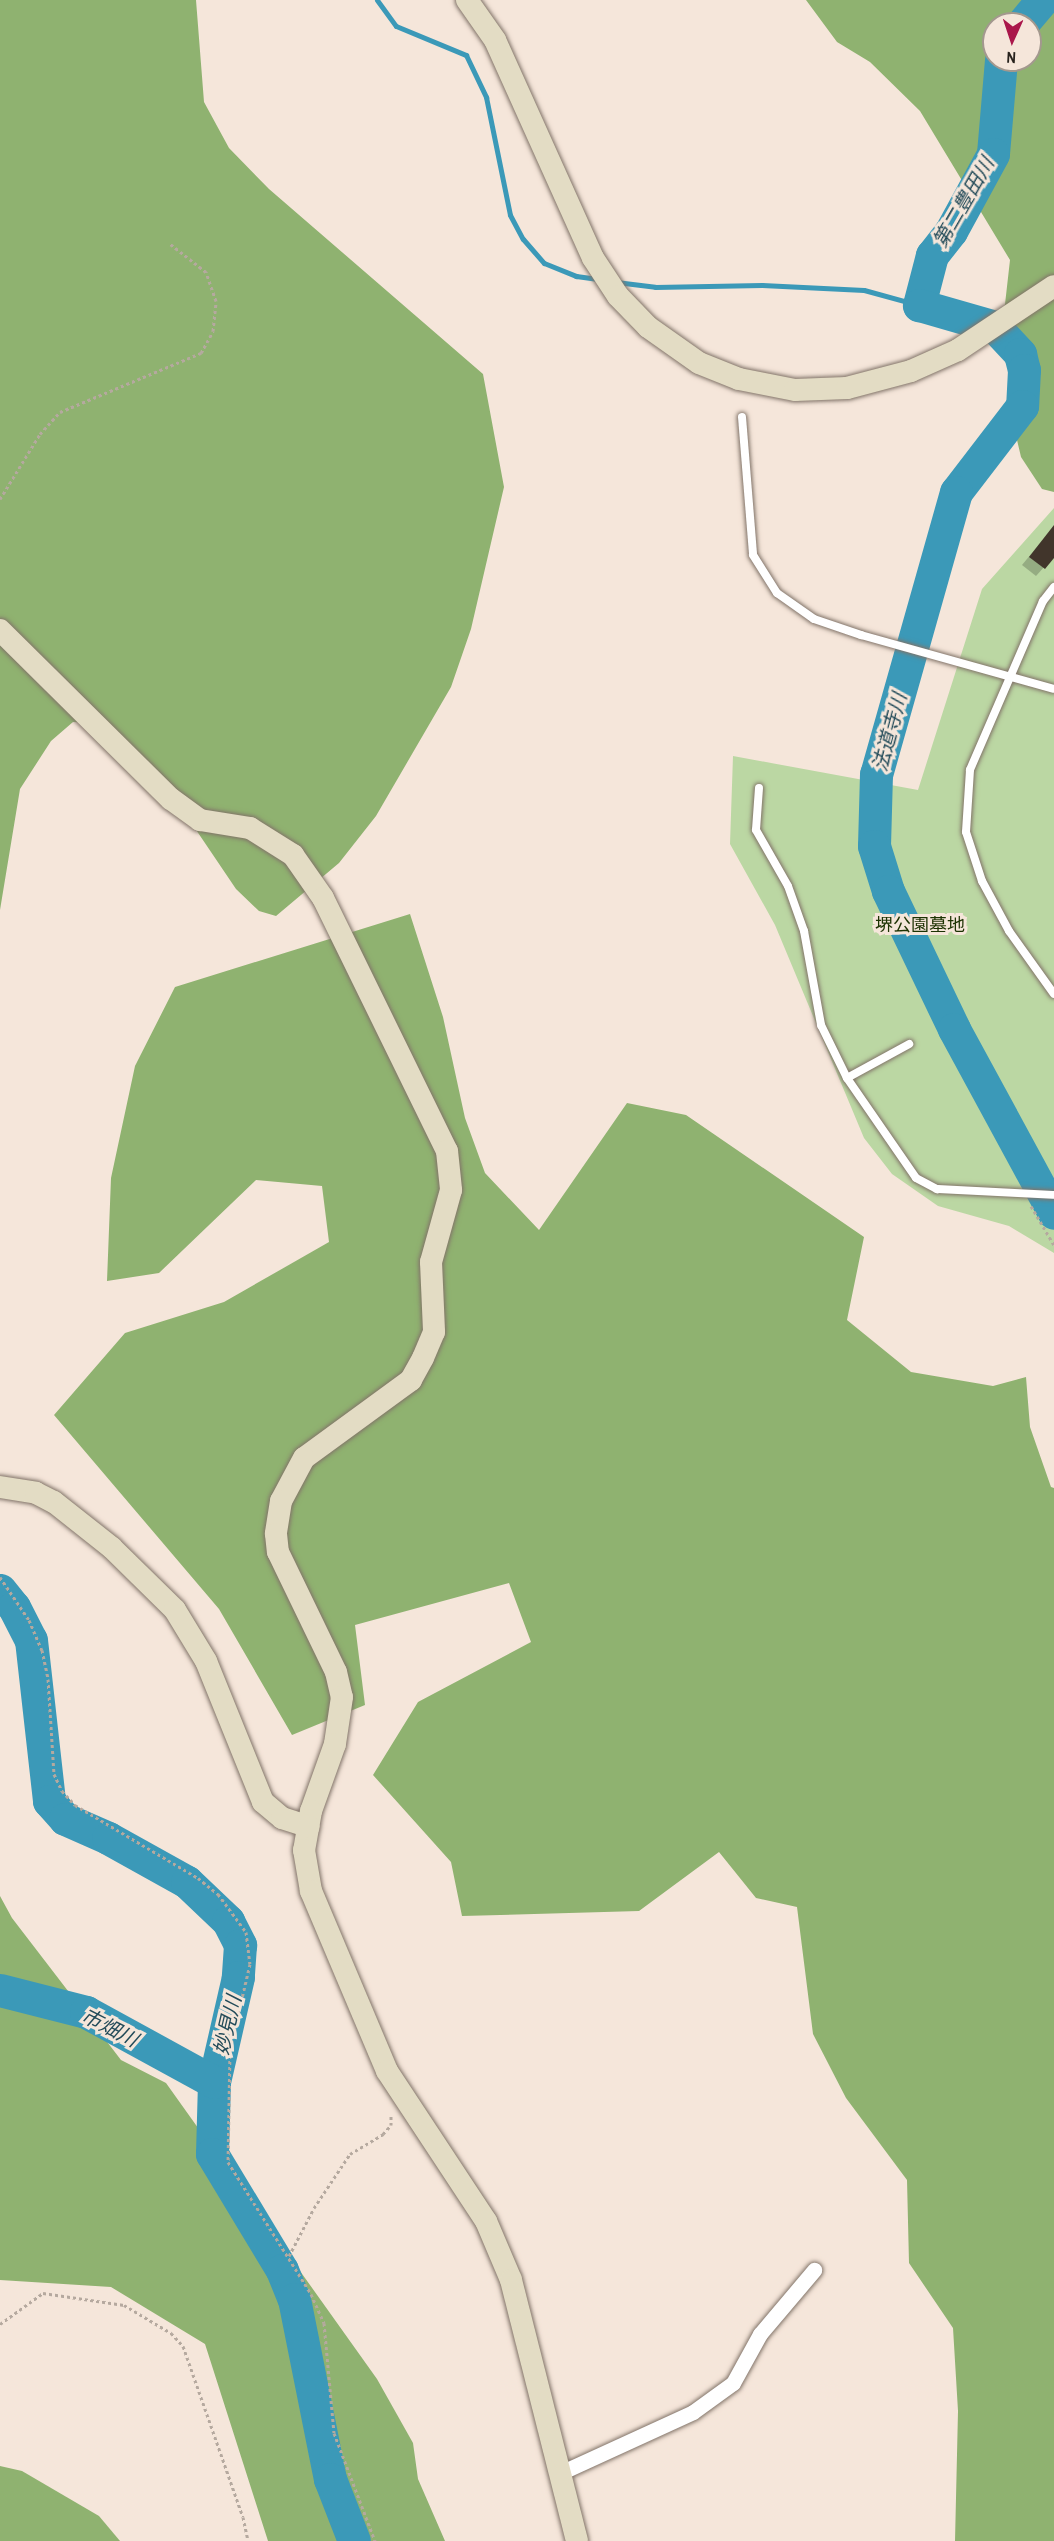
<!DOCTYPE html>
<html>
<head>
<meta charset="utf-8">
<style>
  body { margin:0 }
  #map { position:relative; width:1054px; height:2541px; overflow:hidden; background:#f5e6da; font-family:"Archivo Narrow","Noto Sans JP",sans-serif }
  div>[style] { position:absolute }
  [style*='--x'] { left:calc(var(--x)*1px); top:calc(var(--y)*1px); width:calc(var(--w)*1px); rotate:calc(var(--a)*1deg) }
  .green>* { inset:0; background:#bbd7a3 }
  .forest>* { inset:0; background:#8fb270 }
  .shadow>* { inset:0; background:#0003 }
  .stream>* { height:5px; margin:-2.5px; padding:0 2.5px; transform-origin:2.5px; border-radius:2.5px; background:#3b99b8 }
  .river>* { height:33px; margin:-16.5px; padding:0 16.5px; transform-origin:16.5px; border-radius:16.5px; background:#3b99b8 }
  .building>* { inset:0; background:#41352b }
  .path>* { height:3px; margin-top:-1.5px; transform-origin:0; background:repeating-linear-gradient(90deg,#b5a99f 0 3px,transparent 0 6px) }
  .roads { filter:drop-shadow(0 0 2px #827469) drop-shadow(0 0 2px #827469) }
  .lane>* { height:8px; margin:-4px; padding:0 4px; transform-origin:4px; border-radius:4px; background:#fff }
  .street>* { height:15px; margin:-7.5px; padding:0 7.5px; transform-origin:7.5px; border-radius:7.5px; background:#fff }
  .secondary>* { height:22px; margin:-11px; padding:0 11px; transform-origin:11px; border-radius:11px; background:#e3dcc4 }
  span { translate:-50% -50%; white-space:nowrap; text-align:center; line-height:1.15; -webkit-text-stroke:6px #f5e6da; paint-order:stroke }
  .park-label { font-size:18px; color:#1c3202 }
  .water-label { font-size:20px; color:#234b59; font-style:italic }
  .north { position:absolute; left:982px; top:12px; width:60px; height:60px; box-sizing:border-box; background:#f5e6da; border:2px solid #a3988e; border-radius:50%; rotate:183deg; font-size:16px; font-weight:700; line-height:24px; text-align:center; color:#27221d }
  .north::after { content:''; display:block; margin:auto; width:21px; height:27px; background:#aa174b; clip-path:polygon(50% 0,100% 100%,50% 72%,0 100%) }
</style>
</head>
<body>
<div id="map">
  <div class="green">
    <i style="clip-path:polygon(1054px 508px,1054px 1253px,1009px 1226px,938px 1206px,892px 1174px,864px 1138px,775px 925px,730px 844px,733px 756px,918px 790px,982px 589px)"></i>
  </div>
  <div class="forest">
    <i style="clip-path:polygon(0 0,196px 0,204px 102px,229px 148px,269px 189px,483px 374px,504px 487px,471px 629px,451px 687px,376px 816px,339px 863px,276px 916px,259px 911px,236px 889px,184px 812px,94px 723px,73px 722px,51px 741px,20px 789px,0 910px)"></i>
    <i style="clip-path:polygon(evenodd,806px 0,1054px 0,1054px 492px,1042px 489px,1021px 457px,1013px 423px,1013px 367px,1004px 313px,1010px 260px,920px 111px,870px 62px,837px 42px,806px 0,994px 24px,1030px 24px,1030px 60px,994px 60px,994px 24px)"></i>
    <i style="clip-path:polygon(410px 914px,443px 1017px,465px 1118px,485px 1173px,539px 1230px,627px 1103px,686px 1115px,864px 1237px,847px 1320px,911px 1372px,993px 1386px,1026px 1377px,1030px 1427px,1051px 1487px,1054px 1488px,1054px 2541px,955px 2541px,958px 2411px,953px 2328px,909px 2263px,907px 2180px,846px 2098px,813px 2034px,797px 1907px,756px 1898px,719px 1852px,639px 1911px,462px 1916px,451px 1862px,373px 1775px,418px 1702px,531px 1642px,509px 1583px,355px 1625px,365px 1705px,292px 1735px,219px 1609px,54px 1415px,125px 1333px,224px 1302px,329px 1242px,322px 1186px,256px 1180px,159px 1273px,107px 1281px,111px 1178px,135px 1066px,175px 987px)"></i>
    <i style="clip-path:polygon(0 1896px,12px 1918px,121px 2060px,166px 2083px,377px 2379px,413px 2443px,418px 2479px,445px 2541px,268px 2541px,205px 2344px,111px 2287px,0 2280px)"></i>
    <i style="clip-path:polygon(0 2466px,22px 2471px,99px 2516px,120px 2541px,0 2541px)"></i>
  </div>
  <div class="shadow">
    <i style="clip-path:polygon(1054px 538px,1054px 556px,1036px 576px,1022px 565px,1041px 542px)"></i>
  </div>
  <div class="stream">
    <i style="--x:377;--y:0;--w:32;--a:54"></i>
    <i style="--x:396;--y:26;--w:76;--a:22.5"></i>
    <i style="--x:466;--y:55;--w:47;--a:64.5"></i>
    <i style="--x:486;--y:97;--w:120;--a:78.5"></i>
    <i style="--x:510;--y:215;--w:27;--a:62"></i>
    <i style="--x:523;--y:239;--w:32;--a:49"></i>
    <i style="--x:544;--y:263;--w:35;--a:22"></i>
    <i style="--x:576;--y:276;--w:22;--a:8"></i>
    <i style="--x:616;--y:282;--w:39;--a:7"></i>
    <i style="--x:655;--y:287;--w:107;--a:-1.1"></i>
    <i style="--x:762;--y:285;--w:102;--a:2.8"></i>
    <i style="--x:864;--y:290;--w:57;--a:15.3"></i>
  </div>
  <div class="river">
    <i style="--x:1022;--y:24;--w:31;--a:-50"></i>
    <i style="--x:1001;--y:60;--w:94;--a:94.9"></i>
    <i style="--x:993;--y:154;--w:88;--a:118.6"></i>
    <i style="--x:951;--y:231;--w:31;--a:128"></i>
    <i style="--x:932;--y:255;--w:52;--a:104.6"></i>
    <i style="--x:919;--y:305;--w:79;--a:16.1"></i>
    <i style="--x:995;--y:327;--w:37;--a:47"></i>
    <i style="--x:1020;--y:354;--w:16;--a:76"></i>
    <i style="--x:1024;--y:370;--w:36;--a:93"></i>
    <i style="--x:1022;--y:406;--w:108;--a:127.5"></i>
    <i style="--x:956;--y:492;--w:293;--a:105.8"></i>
    <i style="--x:876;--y:774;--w:72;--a:91.6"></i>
    <i style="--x:874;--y:846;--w:47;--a:72.7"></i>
    <i style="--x:888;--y:891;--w:153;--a:64.4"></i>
    <i style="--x:954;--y:1029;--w:209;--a:61.5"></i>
    <i style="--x:0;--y:1590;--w:22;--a:51"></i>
    <i style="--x:14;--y:1607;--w:37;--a:63"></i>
    <i style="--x:31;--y:1640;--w:162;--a:83.6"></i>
    <i style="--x:49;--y:1801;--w:24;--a:48"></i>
    <i style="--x:65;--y:1819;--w:47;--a:23.8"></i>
    <i style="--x:108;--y:1838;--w:90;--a:29.1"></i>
    <i style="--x:187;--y:1882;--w:57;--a:43.6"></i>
    <i style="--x:228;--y:1921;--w:27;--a:63"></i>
    <i style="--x:240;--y:1945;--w:32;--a:94"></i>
    <i style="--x:238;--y:1977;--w:108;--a:102.9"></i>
    <i style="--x:214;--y:2082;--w:72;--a:91.6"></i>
    <i style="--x:212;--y:2154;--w:135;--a:58.9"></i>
    <i style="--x:282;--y:2270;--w:31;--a:68"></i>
    <i style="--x:294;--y:2299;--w:184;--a:78.7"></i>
    <i style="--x:330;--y:2479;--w:66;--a:68.8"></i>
    <i style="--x:0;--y:1990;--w:89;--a:14.3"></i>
    <i style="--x:86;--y:2012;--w:146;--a:28.7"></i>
  </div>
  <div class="building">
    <i style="clip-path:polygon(1054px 525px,1054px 558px,1045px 569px,1029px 557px)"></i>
  </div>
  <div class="path">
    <i style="--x:0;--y:499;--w:76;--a:-58.4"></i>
    <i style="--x:40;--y:434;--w:30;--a:-48"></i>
    <i style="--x:60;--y:412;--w:153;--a:-22.7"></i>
    <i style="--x:201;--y:353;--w:25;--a:-61"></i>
    <i style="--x:213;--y:331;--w:30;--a:-84"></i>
    <i style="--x:216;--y:301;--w:31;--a:-109"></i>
    <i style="--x:206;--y:272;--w:47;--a:-141.9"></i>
    <i style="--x:1031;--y:1206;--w:45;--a:59.5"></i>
    <i style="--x:0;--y:1577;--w:52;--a:56"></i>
    <i style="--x:29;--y:1620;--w:33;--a:67"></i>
    <i style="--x:42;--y:1650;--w:30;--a:78"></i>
    <i style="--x:48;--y:1679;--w:95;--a:86.4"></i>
    <i style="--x:54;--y:1774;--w:19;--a:65"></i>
    <i style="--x:62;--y:1791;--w:19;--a:47"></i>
    <i style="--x:75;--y:1805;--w:143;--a:30.7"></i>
    <i style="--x:198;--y:1878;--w:26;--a:39"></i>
    <i style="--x:218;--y:1894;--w:47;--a:53.6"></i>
    <i style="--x:246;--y:1932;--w:32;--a:83"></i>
    <i style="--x:250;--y:1964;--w:87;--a:103.2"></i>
    <i style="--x:230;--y:2049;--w:113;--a:91"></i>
    <i style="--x:228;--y:2162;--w:156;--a:57.8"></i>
    <i style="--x:311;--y:2294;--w:32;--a:66"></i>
    <i style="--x:324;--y:2323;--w:110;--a:84.8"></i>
    <i style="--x:334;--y:2433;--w:116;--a:69.2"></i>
    <i style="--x:289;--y:2256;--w:54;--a:-62.5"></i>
    <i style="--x:314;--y:2208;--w:65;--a:-56.3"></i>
    <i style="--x:350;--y:2154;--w:39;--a:-31"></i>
    <i style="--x:383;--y:2134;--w:12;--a:-48"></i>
    <i style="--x:391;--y:2125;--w:10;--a:-90"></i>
    <i style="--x:0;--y:2324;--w:53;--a:-35.8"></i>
    <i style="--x:43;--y:2293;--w:82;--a:8.4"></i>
    <i style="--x:124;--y:2305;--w:55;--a:30.8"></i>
    <i style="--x:171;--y:2333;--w:18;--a:47"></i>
    <i style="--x:183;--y:2346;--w:181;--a:70.7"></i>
    <i style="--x:243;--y:2517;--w:25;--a:78"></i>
  </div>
  <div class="roads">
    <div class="lane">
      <i style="--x:742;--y:417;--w:138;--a:85.4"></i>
      <i style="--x:753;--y:555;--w:45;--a:57.7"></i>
      <i style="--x:777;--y:593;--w:45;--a:35.1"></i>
      <i style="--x:814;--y:619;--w:50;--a:18.8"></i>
      <i style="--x:861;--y:635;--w:200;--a:15.6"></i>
      <i style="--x:1054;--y:587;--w:18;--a:128"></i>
      <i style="--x:1043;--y:601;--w:184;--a:113.4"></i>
      <i style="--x:970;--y:770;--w:62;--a:93.7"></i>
      <i style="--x:966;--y:832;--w:52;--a:71.9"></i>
      <i style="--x:982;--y:881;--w:57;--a:61.6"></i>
      <i style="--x:1009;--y:931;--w:77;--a:54.5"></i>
      <i style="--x:759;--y:788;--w:42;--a:94.1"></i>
      <i style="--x:756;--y:830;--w:64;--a:60.3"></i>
      <i style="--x:788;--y:886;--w:48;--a:70.4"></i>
      <i style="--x:804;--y:931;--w:96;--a:79.7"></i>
      <i style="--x:821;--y:1025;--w:59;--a:63.9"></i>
      <i style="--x:847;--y:1078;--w:121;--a:55.4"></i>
      <i style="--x:916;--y:1178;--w:24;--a:28"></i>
      <i style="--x:937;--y:1189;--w:117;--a:2.9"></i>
      <i style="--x:847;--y:1078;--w:71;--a:-28.7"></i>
    </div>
    <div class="street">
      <i style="--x:560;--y:2473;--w:146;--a:-24.6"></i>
      <i style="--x:693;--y:2412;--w:49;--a:-35.9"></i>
      <i style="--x:733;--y:2383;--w:56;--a:-61.1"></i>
      <i style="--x:760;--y:2334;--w:84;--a:-49.8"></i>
    </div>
    <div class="secondary">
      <i style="--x:467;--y:0;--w:49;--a:55"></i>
      <i style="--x:495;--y:40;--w:239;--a:65.8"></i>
      <i style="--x:593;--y:258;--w:45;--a:56.7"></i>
      <i style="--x:618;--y:296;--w:43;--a:45.9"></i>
      <i style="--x:648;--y:327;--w:62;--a:35.2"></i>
      <i style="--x:699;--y:363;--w:43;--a:21.8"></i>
      <i style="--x:739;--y:379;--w:57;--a:11.1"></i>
      <i style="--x:795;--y:390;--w:52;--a:-2.2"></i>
      <i style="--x:847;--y:388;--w:66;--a:-14.9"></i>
      <i style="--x:911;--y:371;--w:51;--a:-24.1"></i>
      <i style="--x:958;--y:350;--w:115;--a:-33.7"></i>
      <i style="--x:0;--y:630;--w:240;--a:44.7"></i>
      <i style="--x:171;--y:799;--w:36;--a:36"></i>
      <i style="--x:200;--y:820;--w:51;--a:9.1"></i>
      <i style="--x:250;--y:828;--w:51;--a:32.1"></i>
      <i style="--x:293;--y:855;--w:52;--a:55.1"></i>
      <i style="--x:323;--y:898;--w:282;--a:63.9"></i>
      <i style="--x:447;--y:1151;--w:39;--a:84"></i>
      <i style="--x:451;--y:1190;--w:75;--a:105.5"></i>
      <i style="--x:431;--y:1262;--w:70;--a:87.5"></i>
      <i style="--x:434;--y:1332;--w:28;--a:113"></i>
      <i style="--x:423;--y:1358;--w:25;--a:119"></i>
      <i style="--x:411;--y:1380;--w:132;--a:143.9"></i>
      <i style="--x:304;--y:1458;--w:49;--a:118.1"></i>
      <i style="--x:281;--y:1501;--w:33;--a:99"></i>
      <i style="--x:276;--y:1534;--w:18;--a:84"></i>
      <i style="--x:278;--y:1552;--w:133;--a:64.2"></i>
      <i style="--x:336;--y:1672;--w:26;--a:77"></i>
      <i style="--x:342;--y:1697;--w:48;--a:98.5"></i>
      <i style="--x:335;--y:1744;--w:71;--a:109.7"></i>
      <i style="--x:311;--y:1811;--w:40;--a:100"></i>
      <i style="--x:304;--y:1850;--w:42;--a:80.3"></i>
      <i style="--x:311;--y:1891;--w:195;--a:67.1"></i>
      <i style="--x:387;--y:2071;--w:180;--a:56.6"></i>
      <i style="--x:486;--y:2221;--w:64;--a:67"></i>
      <i style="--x:511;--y:2280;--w:269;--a:75.8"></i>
      <i style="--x:0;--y:1487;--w:36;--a:9"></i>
      <i style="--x:36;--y:1493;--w:20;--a:27"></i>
      <i style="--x:54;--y:1502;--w:74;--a:38.4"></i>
      <i style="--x:112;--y:1548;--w:88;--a:44.5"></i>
      <i style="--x:175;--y:1610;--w:60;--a:58.7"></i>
      <i style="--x:206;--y:1661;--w:152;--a:68"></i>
      <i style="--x:263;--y:1802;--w:25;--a:40"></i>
      <i style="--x:282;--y:1818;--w:28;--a:18"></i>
    </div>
  </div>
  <div class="park-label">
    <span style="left:920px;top:925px">堺公園墓地</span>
  </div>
  <div class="water-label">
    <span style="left:963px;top:202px;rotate:-60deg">第二豊田川</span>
    <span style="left:889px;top:732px;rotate:-75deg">法道寺川</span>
    <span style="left:227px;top:2025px;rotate:-77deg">妙見川</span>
    <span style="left:110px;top:2027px;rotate:27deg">市畑川</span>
  </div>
  <div class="north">N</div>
</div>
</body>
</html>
